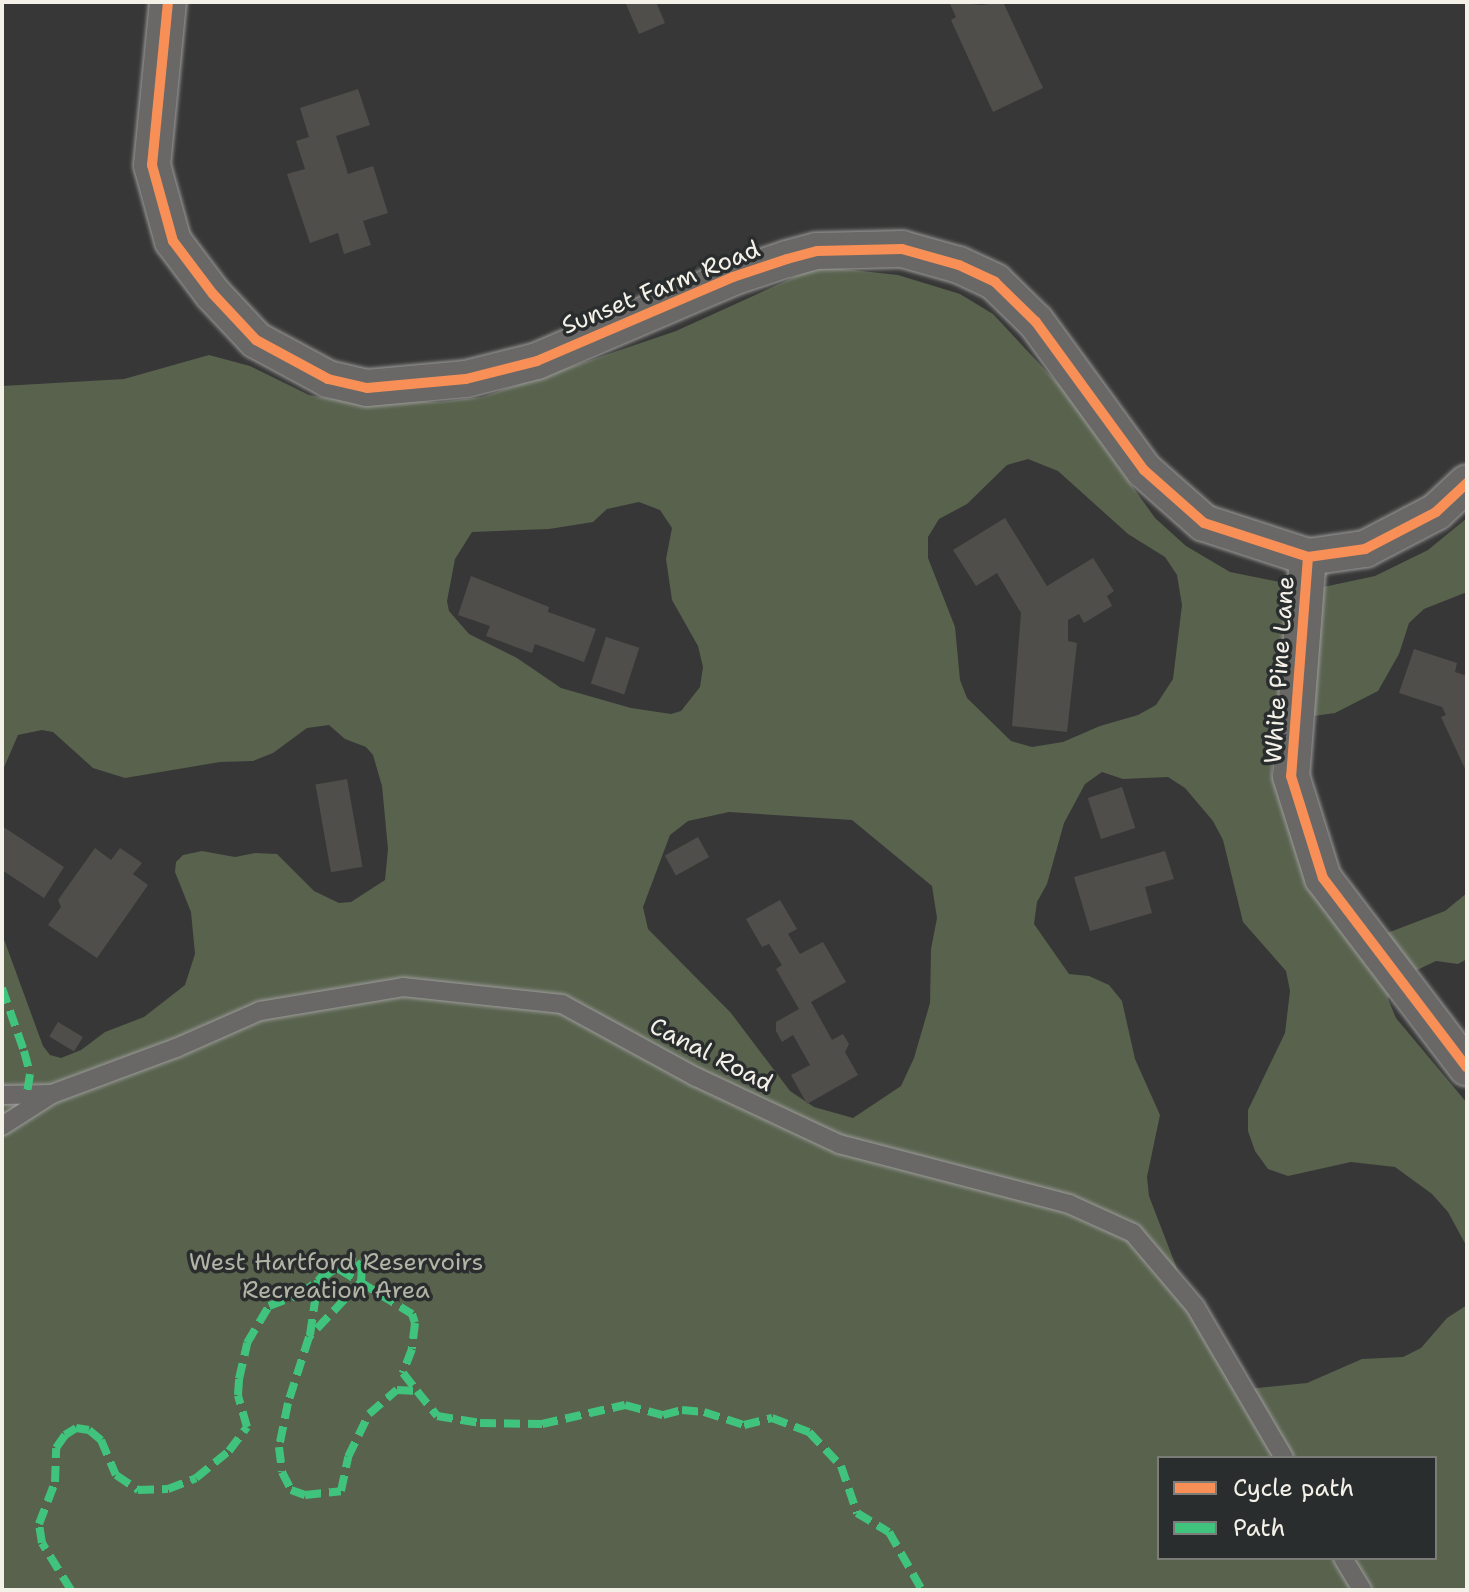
<!DOCTYPE html>
<html>
<head>
<meta charset="utf-8">
<style>
  body { margin:0 }
  #map { position:relative; width:1469px; height:1592px; overflow:hidden; background:#373737; font-family:"Shantell Sans",sans-serif }
  div>[style] { position:absolute }
  [style*='--x'] { left:calc(var(--x)*1px); top:calc(var(--y)*1px); width:calc(var(--w)*1px); rotate:calc(var(--a)*1deg) }
  .green>* { inset:0; background:#58624d }
  .building>* { inset:0; background:#504e4b; transform-origin:0 0 }
  .roads { filter:drop-shadow(0 0 2px #9d9c9b) drop-shadow(0 0 2px #9d9c9b) }
  .lane>* { height:18px; margin:-9px; padding:0 9px; transform-origin:9px; border-radius:9px; background:#696866 }
  .street>* { height:36px; margin:-18px; padding:0 18px; transform-origin:18px; border-radius:18px; background:#696866 }
  .quiet>* { height:8px; margin-top:-4px; transform-origin:0; background:repeating-linear-gradient(90deg,#40c37c 0 16px,transparent 0 24px) }
  .cycleway>* { height:10px; margin:-5px; padding:0 5px; transform-origin:5px; border-radius:5px; background:#f78f57 }
  span { translate:-50% -50%; white-space:nowrap; text-align:center; line-height:1.15; -webkit-text-stroke:7px #2a2d2e; paint-order:stroke }
  .street-label { font-size:24px; color:#f4f1e8 }
  .park-label { font-size:24px; color:#b0b4a4 }
  .frame { position:absolute; inset:0; border:4px solid #f4f1e8; pointer-events:none }
  .legend { position:absolute; left:1157px; top:1456px; width:280px; height:104px; box-sizing:border-box; background:#2a2d2e; border:2px solid #7b7b78; margin:0; padding:10px 14px; list-style:none; font-size:24px; color:#f4f1e8 }
  .legend li { display:flex; align-items:center; gap:16px; height:40px }
  .legend b { width:40px; border:2px solid #7b7b78 }
</style>
</head>
<body>
<div id="map">
  <div class="green">
    <i style="clip-path:polygon(evenodd,834px 268px,898px 275px,960px 294px,993px 314px,1063px 389px,1155px 518px,1186px 546px,1230px 572px,1314px 589px,1375px 576px,1428px 550px,1467px 518px,1467px 592px,1424px 609px,1409px 623px,1399px 654px,1378px 691px,1335px 713px,1293px 719px,1275px 734px,1271px 746px,1272px 776px,1374px 938px,1445px 911px,1467px 893px,1467px 959px,1458px 964px,1436px 961px,1398px 979px,1388px 999px,1396px 1018px,1467px 1103px,1467px 1247px,1448px 1212px,1432px 1194px,1395px 1167px,1351px 1162px,1288px 1176px,1268px 1169px,1255px 1151px,1248px 1131px,1248px 1110px,1285px 1033px,1290px 991px,1286px 971px,1243px 922px,1223px 840px,1213px 821px,1185px 788px,1168px 777px,1123px 779px,1102px 772px,1085px 784px,1064px 823px,1047px 884px,1037px 902px,1034px 924px,1069px 974px,1089px 976px,1109px 985px,1122px 1001px,1135px 1059px,1160px 1115px,1147px 1177px,1149px 1196px,1184px 1287px,1248px 1389px,1307px 1383px,1362px 1359px,1403px 1357px,1421px 1348px,1447px 1318px,1467px 1305px,1467px 1590px,2px 1590px,2px 934px,43px 1046px,50px 1055px,61px 1058px,81px 1050px,105px 1032px,144px 1017px,185px 985px,195px 954px,191px 912px,175px 872px,176px 862px,183px 855px,202px 851px,235px 857px,255px 853px,277px 854px,314px 891px,339px 903px,351px 902px,385px 880px,388px 849px,382px 786px,373px 755px,366px 747px,345px 739px,329px 725px,307px 728px,273px 753px,253px 761px,220px 762px,125px 778px,93px 768px,53px 732px,42px 730px,18px 735px,2px 772px,2px 386px,124px 379px,209px 355px,250px 366px,309px 395px,331px 399px,439px 402px,482px 397px,676px 331px,812px 269px,834px 268px,1028px 459px,1058px 471px,1128px 534px,1165px 557px,1177px 575px,1182px 605px,1173px 679px,1156px 705px,1138px 715px,1100px 726px,1063px 742px,1032px 747px,1011px 741px,967px 698px,960px 680px,955px 627px,928px 558px,928px 537px,939px 519px,967px 504px,1007px 465px,1028px 459px,834px 268px,639px 502px,660px 510px,672px 528px,666px 559px,672px 600px,698px 646px,703px 667px,700px 687px,681px 711px,671px 714px,631px 708px,561px 688px,517px 658px,469px 634px,449px 611px,447px 601px,455px 559px,472px 532px,549px 529px,593px 522px,607px 509px,639px 502px,834px 268px,729px 812px,852px 820px,932px 886px,937px 918px,931px 949px,930px 1003px,914px 1058px,901px 1086px,853px 1118px,814px 1107px,790px 1091px,731px 1013px,648px 929px,643px 907px,670px 835px,688px 821px,729px 812px,834px 268px,1159px 1458px,1435px 1458px,1435px 1558px,1159px 1558px,1159px 1458px)"></i>
  </div>
  <div class="building">
    <i style="clip-path:polygon(625px 2px,656px 2px,665px 23px,639px 34px)"></i>
    <i style="clip-path:polygon(949px 2px,982px 5px,1003px 2px,1043px 88px,993px 112px,951px 20px,956px 17px)"></i>
    <i style="clip-path:polygon(358px 89px,370px 125px,336px 136px,348px 174px,373px 166px,388px 213px,363px 221px,371px 245px,344px 254px,338px 233px,310px 243px,287px 174px,305px 169px,296px 141px,309px 137px,300px 108px)"></i>
    <i style="clip-path:polygon(1005px 518px,1047px 586px,1093px 558px,1114px 591px,1107px 596px,1112px 606px,1084px 623px,1079px 614px,1068px 620px,1068px 641px,1077px 643px,1067px 732px,1012px 726px,1021px 613px,997px 573px,976px 586px,953px 550px)"></i>
    <i style="clip-path:polygon(471px 576px,549px 607px,548px 612px,596px 629px,584px 662px,535px 644px,532px 653px,486px 636px,490px 626px,458px 615px)"></i>
    <i style="left:606px;top:637px;width:35px;height:49px;rotate:18deg"></i>
    <i style="clip-path:polygon(1414px 649px,1457px 663px,1455px 672px,1467px 676px,1467px 773px,1441px 717px,1446px 715px,1442px 707px,1399px 693px)"></i>
    <i style="left:347px;top:779px;width:89px;height:32px;rotate:80deg"></i>
    <i style="left:1122px;top:787px;width:43px;height:36px;rotate:72deg"></i>
    <i style="clip-path:polygon(2px 826px,64px 867px,44px 898px,2px 870px)"></i>
    <i style="left:698px;top:837px;width:23px;height:38px;rotate:61deg"></i>
    <i style="clip-path:polygon(95px 848px,111px 860px,120px 848px,142px 863px,133px 874px,148px 885px,97px 958px,48px 925px,61px 907px,58px 900px)"></i>
    <i style="clip-path:polygon(1165px 851px,1174px 879px,1145px 887px,1152px 913px,1090px 931px,1074px 877px)"></i>
    <i style="clip-path:polygon(780px 900px,797px 929px,788px 934px,800px 954px,823px 942px,846px 982px,811px 1002px,832px 1040px,843px 1034px,849px 1044px,845px 1052px,858px 1075px,807px 1104px,791px 1075px,810px 1065px,793px 1035px,782px 1042px,776px 1031px,776px 1022px,799px 1009px,776px 969px,782px 965px,769px 944px,762px 947px,746px 919px)"></i>
    <i style="left:58px;top:1022px;width:29px;height:17px;rotate:31deg"></i>
  </div>
  <div class="roads">
    <div class="lane">
      <i style="--x:2;--y:1095;--w:50;--a:-1.1"></i>
      <i style="--x:52;--y:1094;--w:132;--a:-20.4"></i>
      <i style="--x:176;--y:1048;--w:92;--a:-23.8"></i>
      <i style="--x:260;--y:1011;--w:145;--a:-9.5"></i>
      <i style="--x:403;--y:987;--w:160;--a:6.1"></i>
      <i style="--x:562;--y:1004;--w:153;--a:28.6"></i>
      <i style="--x:696;--y:1077;--w:158;--a:25.1"></i>
      <i style="--x:839;--y:1144;--w:238;--a:14.6"></i>
      <i style="--x:1069;--y:1204;--w:70;--a:24.4"></i>
      <i style="--x:1133;--y:1233;--w:96;--a:49.7"></i>
      <i style="--x:1195;--y:1306;--w:176;--a:59.6"></i>
      <i style="--x:2;--y:1126;--w:59;--a:-32.6"></i>
      <i style="--x:1343;--y:1558;--w:37;--a:59"></i>
    </div>
    <div class="street">
      <i style="--x:168;--y:2;--w:164;--a:95.6"></i>
      <i style="--x:152;--y:165;--w:79;--a:74.6"></i>
      <i style="--x:173;--y:241;--w:66;--a:53"></i>
      <i style="--x:213;--y:294;--w:63;--a:46.9"></i>
      <i style="--x:256;--y:340;--w:82;--a:28.4"></i>
      <i style="--x:328;--y:379;--w:40;--a:13"></i>
      <i style="--x:367;--y:388;--w:99;--a:-5.2"></i>
      <i style="--x:466;--y:379;--w:73;--a:-14.2"></i>
      <i style="--x:537;--y:361;--w:213;--a:-23.2"></i>
      <i style="--x:733;--y:277;--w:57;--a:-18.4"></i>
      <i style="--x:787;--y:259;--w:31;--a:-15"></i>
      <i style="--x:817;--y:251;--w:85;--a:-1.3"></i>
      <i style="--x:902;--y:249;--w:59;--a:15.7"></i>
      <i style="--x:959;--y:265;--w:40;--a:25"></i>
      <i style="--x:995;--y:282;--w:57;--a:44.3"></i>
      <i style="--x:1036;--y:322;--w:183;--a:53.9"></i>
      <i style="--x:1144;--y:470;--w:80;--a:41.5"></i>
      <i style="--x:1204;--y:523;--w:109;--a:18.1"></i>
      <i style="--x:1308;--y:557;--w:58;--a:-8"></i>
      <i style="--x:1365;--y:549;--w:80;--a:-27.5"></i>
      <i style="--x:1436;--y:512;--w:42;--a:-43.1"></i>
      <i style="--x:1308;--y:557;--w:220;--a:94.4"></i>
      <i style="--x:1291;--y:776;--w:107;--a:72.6"></i>
      <i style="--x:1323;--y:878;--w:238;--a:52.8"></i>
    </div>
  </div>
  <div class="quiet">
    <i style="--x:2;--y:988;--w:67;--a:70.8"></i>
    <i style="--x:24;--y:1051;--w:24;--a:75"></i>
    <i style="--x:30;--y:1074;--w:20;--a:99"></i>
    <i style="--x:310;--y:1335;--w:55;--a:-81.6"></i>
    <i style="--x:318;--y:1281;--w:14;--a:-51"></i>
    <i style="--x:327;--y:1270;--w:12;--a:-5"></i>
    <i style="--x:339;--y:1269;--w:86;--a:31.7"></i>
    <i style="--x:412;--y:1314;--w:9;--a:72"></i>
    <i style="--x:415;--y:1323;--w:26;--a:97"></i>
    <i style="--x:412;--y:1349;--w:26;--a:111"></i>
    <i style="--x:403;--y:1373;--w:23;--a:52"></i>
    <i style="--x:71;--y:1590;--w:55;--a:-121.7"></i>
    <i style="--x:42;--y:1543;--w:19;--a:-99"></i>
    <i style="--x:39;--y:1524;--w:45;--a:-69.1"></i>
    <i style="--x:55;--y:1482;--w:34;--a:-88"></i>
    <i style="--x:56;--y:1448;--w:16;--a:-55"></i>
    <i style="--x:65;--y:1435;--w:13;--a:-32"></i>
    <i style="--x:76;--y:1428;--w:13;--a:9"></i>
    <i style="--x:89;--y:1430;--w:16;--a:40"></i>
    <i style="--x:101;--y:1440;--w:38;--a:67"></i>
    <i style="--x:116;--y:1475;--w:27;--a:34"></i>
    <i style="--x:138;--y:1490;--w:30;--a:-2"></i>
    <i style="--x:168;--y:1489;--w:30;--a:-21"></i>
    <i style="--x:196;--y:1478;--w:43;--a:-39.3"></i>
    <i style="--x:229;--y:1451;--w:30;--a:-53"></i>
    <i style="--x:247;--y:1427;--w:33;--a:-106"></i>
    <i style="--x:238;--y:1395;--w:16;--a:-86"></i>
    <i style="--x:239;--y:1379;--w:37;--a:-77"></i>
    <i style="--x:247;--y:1343;--w:43;--a:-59.3"></i>
    <i style="--x:269;--y:1306;--w:33;--a:-21"></i>
    <i style="--x:300;--y:1294;--w:57;--a:-35.7"></i>
    <i style="--x:346;--y:1261;--w:10;--a:6"></i>
    <i style="--x:356;--y:1262;--w:8;--a:45"></i>
    <i style="--x:362;--y:1268;--w:14;--a:94"></i>
    <i style="--x:361;--y:1282;--w:76;--a:133.4"></i>
    <i style="--x:309;--y:1337;--w:69;--a:107.7"></i>
    <i style="--x:288;--y:1403;--w:45;--a:101.6"></i>
    <i style="--x:279;--y:1447;--w:25;--a:83"></i>
    <i style="--x:282;--y:1472;--w:20;--a:63"></i>
    <i style="--x:291;--y:1490;--w:15;--a:20"></i>
    <i style="--x:305;--y:1495;--w:36;--a:-6"></i>
    <i style="--x:341;--y:1491;--w:35;--a:-78"></i>
    <i style="--x:348;--y:1457;--w:48;--a:-64"></i>
    <i style="--x:369;--y:1414;--w:37;--a:-41"></i>
    <i style="--x:397;--y:1390;--w:20;--a:3"></i>
    <i style="--x:417;--y:1391;--w:32;--a:51"></i>
    <i style="--x:437;--y:1416;--w:44;--a:9.2"></i>
    <i style="--x:480;--y:1423;--w:62;--a:0.9"></i>
    <i style="--x:542;--y:1424;--w:85;--a:-12.9"></i>
    <i style="--x:625;--y:1405;--w:39;--a:15"></i>
    <i style="--x:663;--y:1415;--w:20;--a:-15"></i>
    <i style="--x:682;--y:1410;--w:22;--a:5"></i>
    <i style="--x:704;--y:1412;--w:42;--a:18"></i>
    <i style="--x:744;--y:1425;--w:29;--a:-14"></i>
    <i style="--x:772;--y:1418;--w:40;--a:21"></i>
    <i style="--x:809;--y:1432;--w:47;--a:46.7"></i>
    <i style="--x:841;--y:1466;--w:50;--a:71.2"></i>
    <i style="--x:857;--y:1513;--w:37;--a:31"></i>
    <i style="--x:889;--y:1532;--w:67;--a:60.4"></i>
  </div>
  <div class="cycleway">
    <i style="--x:168;--y:2;--w:164;--a:95.6"></i>
    <i style="--x:152;--y:165;--w:79;--a:74.6"></i>
    <i style="--x:173;--y:241;--w:66;--a:53"></i>
    <i style="--x:213;--y:294;--w:63;--a:46.9"></i>
    <i style="--x:256;--y:340;--w:82;--a:28.4"></i>
    <i style="--x:328;--y:379;--w:40;--a:13"></i>
    <i style="--x:367;--y:388;--w:99;--a:-5.2"></i>
    <i style="--x:466;--y:379;--w:73;--a:-14.2"></i>
    <i style="--x:537;--y:361;--w:213;--a:-23.2"></i>
    <i style="--x:733;--y:277;--w:57;--a:-18.4"></i>
    <i style="--x:787;--y:259;--w:31;--a:-15"></i>
    <i style="--x:817;--y:251;--w:85;--a:-1.3"></i>
    <i style="--x:902;--y:249;--w:59;--a:15.7"></i>
    <i style="--x:959;--y:265;--w:40;--a:25"></i>
    <i style="--x:995;--y:282;--w:57;--a:44.3"></i>
    <i style="--x:1036;--y:322;--w:183;--a:53.9"></i>
    <i style="--x:1144;--y:470;--w:80;--a:41.5"></i>
    <i style="--x:1204;--y:523;--w:109;--a:18.1"></i>
    <i style="--x:1308;--y:557;--w:58;--a:-8"></i>
    <i style="--x:1365;--y:549;--w:80;--a:-27.5"></i>
    <i style="--x:1436;--y:512;--w:42;--a:-43.1"></i>
    <i style="--x:1308;--y:557;--w:220;--a:94.4"></i>
    <i style="--x:1291;--y:776;--w:107;--a:72.6"></i>
    <i style="--x:1323;--y:878;--w:238;--a:52.8"></i>
  </div>
  <div class="street-label">
    <span style="left:661px;top:288px;rotate:-22deg">Sunset Farm Road</span>
    <span style="left:1280px;top:670px;rotate:-86deg">White Pine Lane</span>
    <span style="left:711px;top:1055px;rotate:27deg">Canal Road</span>
  </div>
  <div class="park-label">
    <span style="left:336px;top:1277px">West Hartford Reservoirs<br>Recreation Area</span>
  </div>
  <div class="frame"></div>
  <ul class="legend">
  <li><b style="height:10px;background:#f78f57"></b>Cycle path</li>
  <li><b style="height:10px;background:#40c37c"></b>Path</li>
  </ul>
</div>
</body>
</html>
